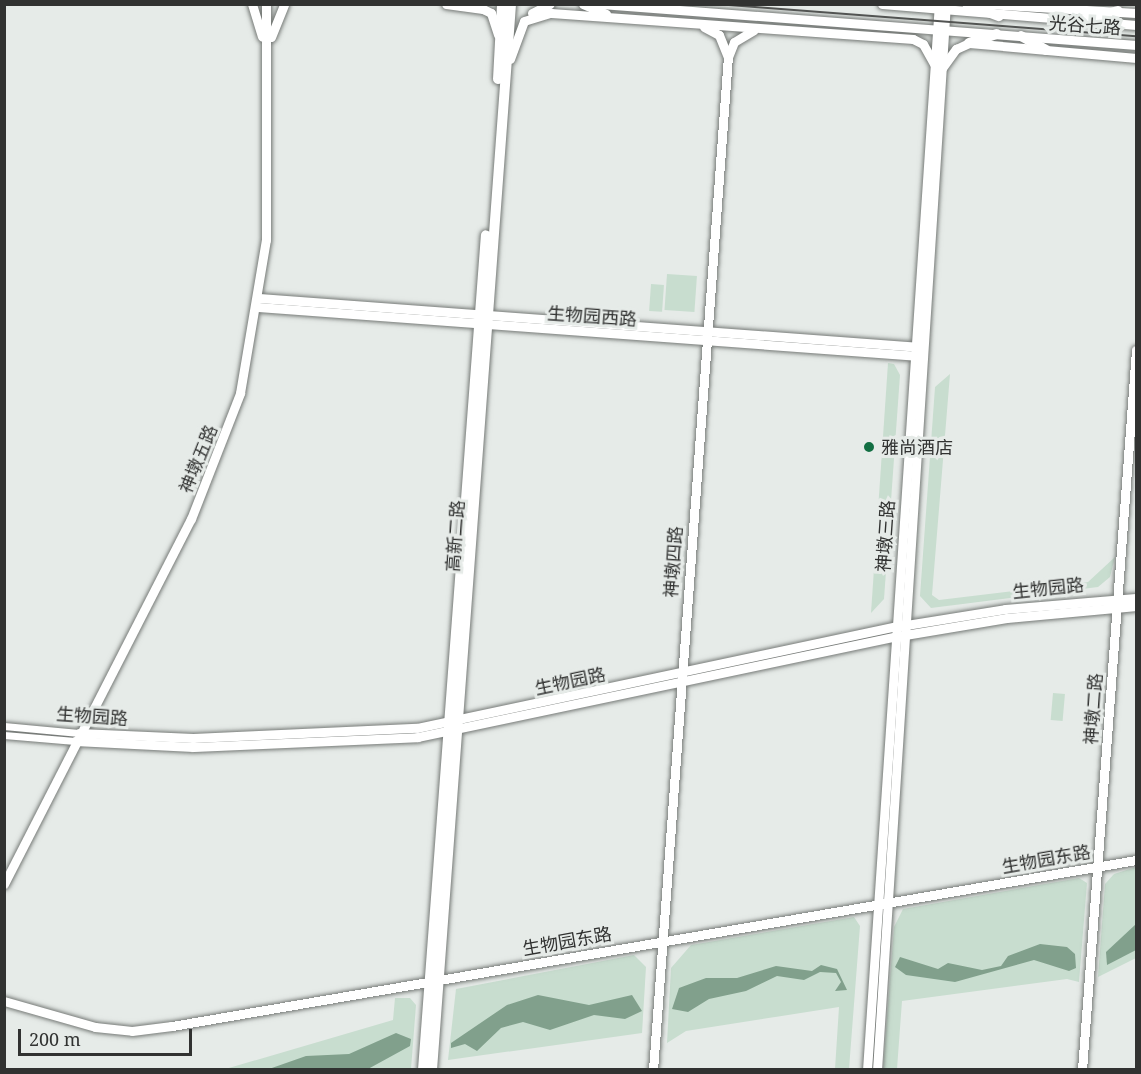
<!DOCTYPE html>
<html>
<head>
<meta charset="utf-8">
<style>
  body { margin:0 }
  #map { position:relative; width:1141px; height:1074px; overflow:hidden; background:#e6ebe8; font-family:"Noto Serif","Noto Sans SC",serif }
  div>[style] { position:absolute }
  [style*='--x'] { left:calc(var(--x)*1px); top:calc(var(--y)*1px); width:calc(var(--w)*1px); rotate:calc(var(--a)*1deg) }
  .green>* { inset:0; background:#c8ddcf; transform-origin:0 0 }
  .water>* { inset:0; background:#81a08c }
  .roads { filter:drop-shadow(0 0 2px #767a77) drop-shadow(0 0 2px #767a77) }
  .street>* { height:7px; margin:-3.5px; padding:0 3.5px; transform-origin:3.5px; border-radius:3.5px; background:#fff }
  .secondary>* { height:9px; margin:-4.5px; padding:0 4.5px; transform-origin:4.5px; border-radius:4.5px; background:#fff }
  .primary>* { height:10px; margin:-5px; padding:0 5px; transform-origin:5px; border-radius:5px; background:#fff }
  .tram>* { height:1.5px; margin:-0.75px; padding:0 0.75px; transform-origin:0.75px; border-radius:0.75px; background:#525452 }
  .dots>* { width:16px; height:16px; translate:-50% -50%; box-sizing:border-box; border:3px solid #e6ebe8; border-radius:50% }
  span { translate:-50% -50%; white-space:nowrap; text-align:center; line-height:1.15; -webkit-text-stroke:6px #e6ebe8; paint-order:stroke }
  .street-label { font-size:18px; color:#313231 }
  .poi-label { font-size:18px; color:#313231 }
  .left { translate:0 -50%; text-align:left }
  .frame { position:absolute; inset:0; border:6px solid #313231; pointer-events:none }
  .scale { position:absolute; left:18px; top:1029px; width:174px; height:27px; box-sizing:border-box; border:3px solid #313231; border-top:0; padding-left:8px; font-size:18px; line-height:21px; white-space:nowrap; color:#313231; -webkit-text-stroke:4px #e6ebe8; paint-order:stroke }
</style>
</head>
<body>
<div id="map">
  <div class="green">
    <i style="left:667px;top:274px;width:30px;height:36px;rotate:4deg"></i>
    <i style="left:651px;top:284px;width:13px;height:27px;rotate:4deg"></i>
    <i style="clip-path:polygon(888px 363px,894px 364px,900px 375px,884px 599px,871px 613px)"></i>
    <i style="clip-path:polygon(950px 374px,932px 595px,939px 600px,1088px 582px,1115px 557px,1110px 577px,1098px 587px,931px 608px,920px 596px,935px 387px)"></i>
    <i style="left:1053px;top:693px;width:12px;height:27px;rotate:5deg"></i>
    <i style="clip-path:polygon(1136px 867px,1136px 958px,1098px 977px,1105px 884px,1114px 874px)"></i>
    <i style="clip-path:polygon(1079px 878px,1087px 883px,1079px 982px,1067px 979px,902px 1001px,897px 1069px,883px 1070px,894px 927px,903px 909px)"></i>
    <i style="clip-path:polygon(854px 917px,860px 926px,849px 1069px,835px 1069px,839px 1007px,686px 1031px,667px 1043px,671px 968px,691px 945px)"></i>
    <i style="clip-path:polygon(634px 955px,646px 967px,642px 1033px,448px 1060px,456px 989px)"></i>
    <i style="clip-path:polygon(395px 998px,410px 998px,416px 1005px,411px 1069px,222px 1070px,393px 1020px)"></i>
  </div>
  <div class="water">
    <i style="clip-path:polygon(1136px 924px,1136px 950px,1107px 965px,1106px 952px)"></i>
    <i style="clip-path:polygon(1040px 944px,1067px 947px,1075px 954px,1076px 968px,1069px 971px,1034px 960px,955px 982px,906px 975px,895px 967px,900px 957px,938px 969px,948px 963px,982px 970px,1001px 966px,1008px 956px)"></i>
    <i style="clip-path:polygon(821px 965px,837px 969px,847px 990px,835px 991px,841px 982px,836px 973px,820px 972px,804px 980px,777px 976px,746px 991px,709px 999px,688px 1012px,672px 1009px,679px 988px,706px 978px,737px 978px,776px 966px,812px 971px)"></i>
    <i style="clip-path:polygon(538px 995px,589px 1005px,632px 995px,642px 1011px,625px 1019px,594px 1015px,550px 1030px,523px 1022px,501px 1028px,477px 1051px,465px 1044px,451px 1048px,451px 1043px,507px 1005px)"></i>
    <i style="clip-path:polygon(396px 1033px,411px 1039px,410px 1046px,368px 1069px,269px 1069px,306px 1056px,349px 1054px)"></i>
  </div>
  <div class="roads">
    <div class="street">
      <i style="--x:4;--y:726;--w:75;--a:5.3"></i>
      <i style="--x:4;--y:735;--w:71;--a:4.8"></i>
    </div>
    <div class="secondary">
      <i style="--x:252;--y:4;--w:34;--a:73"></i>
      <i style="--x:446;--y:4;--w:37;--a:8"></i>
      <i style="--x:483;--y:9;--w:9;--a:27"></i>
      <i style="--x:491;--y:13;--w:23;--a:72"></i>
      <i style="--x:583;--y:4;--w:25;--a:23"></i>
      <i style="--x:601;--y:4;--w:537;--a:4.38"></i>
      <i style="--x:882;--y:4;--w:255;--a:4.7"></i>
      <i style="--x:987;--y:4;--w:149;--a:3.5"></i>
      <i style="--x:532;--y:13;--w:20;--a:-27"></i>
      <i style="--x:704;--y:27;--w:17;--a:28"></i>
      <i style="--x:719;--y:35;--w:24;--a:68"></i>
      <i style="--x:728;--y:57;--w:16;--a:-68"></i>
      <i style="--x:734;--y:42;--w:23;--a:-31"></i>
      <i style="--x:271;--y:37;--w:35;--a:-68"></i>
      <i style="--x:510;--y:59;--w:40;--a:-69.8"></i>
      <i style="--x:524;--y:21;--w:28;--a:-17"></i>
      <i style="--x:551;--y:13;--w:363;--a:4.1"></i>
      <i style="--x:913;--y:39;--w:11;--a:27"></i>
      <i style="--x:923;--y:44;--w:23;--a:61"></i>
      <i style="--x:942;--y:68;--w:24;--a:-54"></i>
      <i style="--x:956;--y:49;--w:14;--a:-25"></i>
      <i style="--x:969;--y:43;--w:168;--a:5.1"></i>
      <i style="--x:259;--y:298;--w:663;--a:4.24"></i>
      <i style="--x:258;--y:307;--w:663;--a:4.24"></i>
      <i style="--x:79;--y:733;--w:114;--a:2.5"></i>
      <i style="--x:193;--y:738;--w:224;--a:-2.6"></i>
      <i style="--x:417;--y:728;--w:488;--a:-12"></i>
      <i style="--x:894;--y:627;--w:112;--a:-9.2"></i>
      <i style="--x:1005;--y:609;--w:131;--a:-4.8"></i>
      <i style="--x:75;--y:741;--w:118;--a:2.9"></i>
      <i style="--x:193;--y:747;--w:225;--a:-2.5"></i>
      <i style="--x:418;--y:737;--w:491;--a:-11.9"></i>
      <i style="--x:899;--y:636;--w:109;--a:-9.5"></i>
      <i style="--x:1007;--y:618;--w:130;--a:-5.3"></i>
      <i style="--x:4;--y:884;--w:410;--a:-62.9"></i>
      <i style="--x:191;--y:519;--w:135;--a:-68.7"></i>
      <i style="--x:240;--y:393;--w:155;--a:-80.4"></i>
      <i style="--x:266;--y:240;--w:236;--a:-90"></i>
      <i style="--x:4;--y:1001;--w:95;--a:15.9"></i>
      <i style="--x:95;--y:1027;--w:37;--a:6"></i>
      <i style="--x:132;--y:1031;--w:40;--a:-7.1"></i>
      <i style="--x:172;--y:1026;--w:978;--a:-9.77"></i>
      <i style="--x:653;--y:1070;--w:1016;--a:-85.77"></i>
      <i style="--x:867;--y:1070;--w:1068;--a:-86.14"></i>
      <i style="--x:877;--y:1070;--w:1068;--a:-86.3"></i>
      <i style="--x:1082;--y:1070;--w:722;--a:-85.71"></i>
    </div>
    <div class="primary">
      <i style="--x:967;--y:4;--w:34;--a:21"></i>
      <i style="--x:1075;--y:21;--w:44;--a:-13.1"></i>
      <i style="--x:1021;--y:36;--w:29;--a:29"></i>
      <i style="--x:969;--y:43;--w:29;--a:-18"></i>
      <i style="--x:498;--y:79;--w:75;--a:-86.9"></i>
      <i style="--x:423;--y:1070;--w:837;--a:-85.69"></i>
      <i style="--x:432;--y:1070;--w:1069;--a:-85.76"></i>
    </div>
  </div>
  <div class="tram">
    <i style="--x:716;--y:4;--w:421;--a:4.4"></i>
  </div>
  <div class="dots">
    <i style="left:869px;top:447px;background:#126e42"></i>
  </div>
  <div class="street-label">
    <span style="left:1085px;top:25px;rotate:4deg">光谷七路</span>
    <span style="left:592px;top:316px;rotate:4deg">生物园西路</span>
    <span style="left:198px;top:459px;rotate:-68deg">神墩五路</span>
    <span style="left:455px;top:536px;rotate:-86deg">高新二路</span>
    <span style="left:885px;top:536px;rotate:-86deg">神墩三路</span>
    <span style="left:673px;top:562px;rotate:-86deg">神墩四路</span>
    <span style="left:1048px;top:588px;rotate:-6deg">生物园路</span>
    <span style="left:570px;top:681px;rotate:-12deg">生物园路</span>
    <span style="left:1093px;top:709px;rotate:-86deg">神墩二路</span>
    <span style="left:92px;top:716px;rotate:4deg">生物园路</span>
    <span style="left:1046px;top:859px;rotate:-10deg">生物园东路</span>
    <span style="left:567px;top:941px;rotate:-10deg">生物园东路</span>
  </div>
  <div class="poi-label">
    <span class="left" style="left:881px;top:447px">雅尚酒店</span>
  </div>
  <div class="frame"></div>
  <div class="scale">200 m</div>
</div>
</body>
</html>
